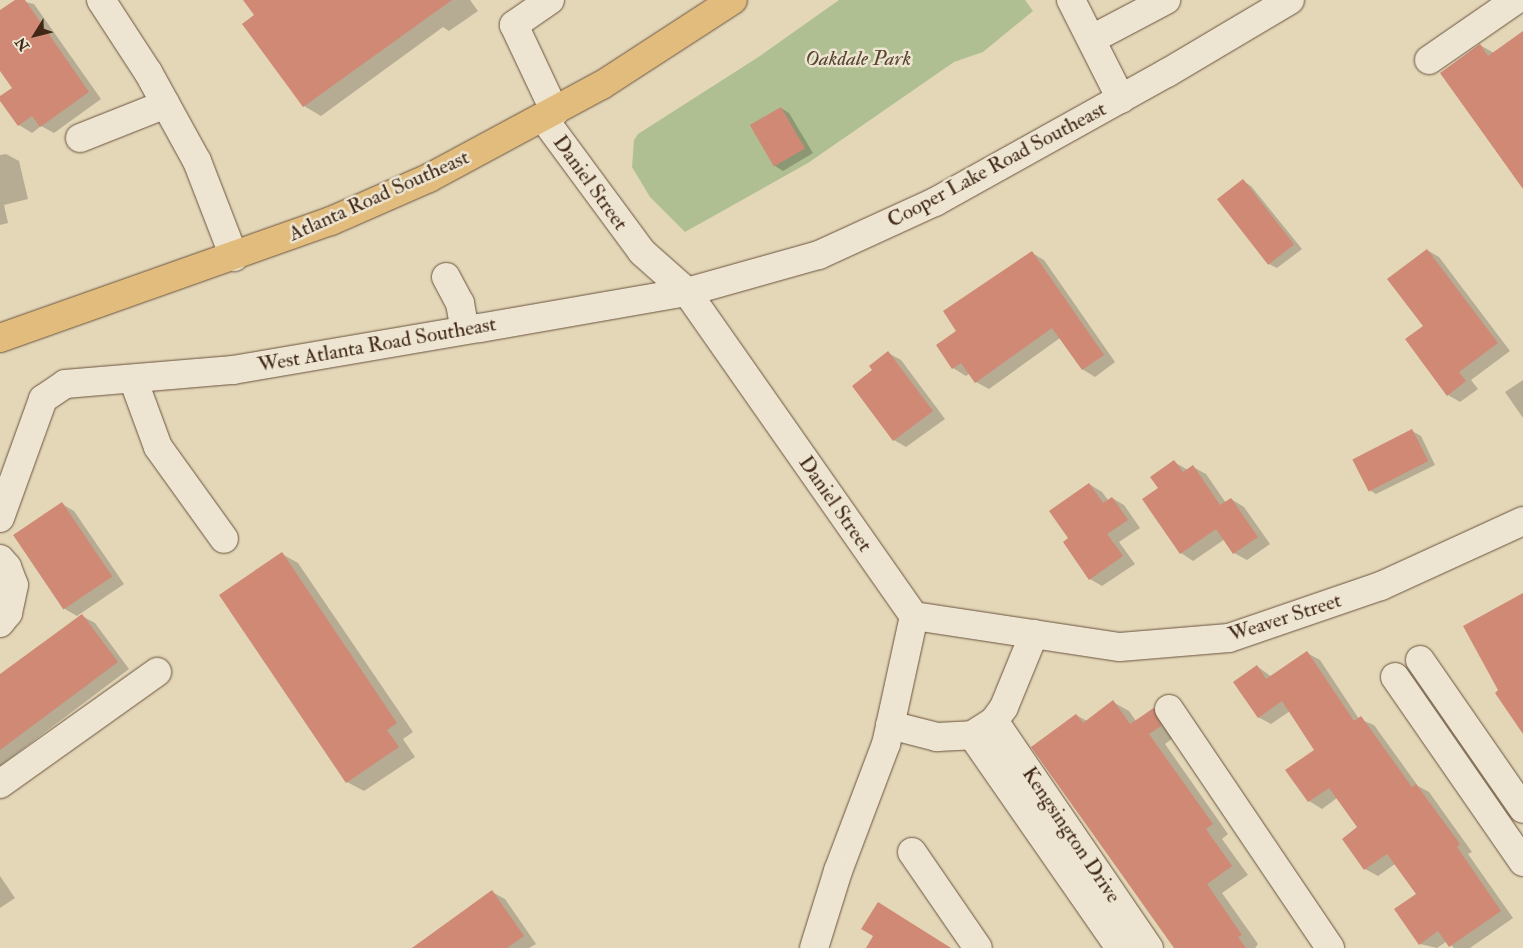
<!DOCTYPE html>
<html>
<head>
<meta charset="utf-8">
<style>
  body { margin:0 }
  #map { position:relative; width:1523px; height:948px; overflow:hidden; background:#e4d7b8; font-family:"IM FELL Double Pica",serif }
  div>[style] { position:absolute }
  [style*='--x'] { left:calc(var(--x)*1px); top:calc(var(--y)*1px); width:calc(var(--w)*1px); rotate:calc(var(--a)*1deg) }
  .green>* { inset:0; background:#b0bf92 }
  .shadow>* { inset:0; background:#0003 }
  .building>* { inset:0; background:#cf8975; transform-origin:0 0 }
  .roads { filter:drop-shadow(0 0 1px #6a533e) drop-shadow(0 0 1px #6a533e) }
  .minor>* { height:28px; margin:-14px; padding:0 14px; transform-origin:14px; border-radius:14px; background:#ede5d1 }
  .major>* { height:28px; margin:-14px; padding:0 14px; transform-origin:14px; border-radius:14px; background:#e2bc7c }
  span { translate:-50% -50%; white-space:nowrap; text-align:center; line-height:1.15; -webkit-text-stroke:5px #ede5d1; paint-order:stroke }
  .park-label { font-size:21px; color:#57452f; font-style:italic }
  .street-label { font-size:21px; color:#412716 }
  .north { position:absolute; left:10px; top:10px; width:50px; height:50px; -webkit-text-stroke:4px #ede5d1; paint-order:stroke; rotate:234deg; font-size:14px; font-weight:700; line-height:20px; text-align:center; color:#412716 }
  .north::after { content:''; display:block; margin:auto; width:18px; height:22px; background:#412716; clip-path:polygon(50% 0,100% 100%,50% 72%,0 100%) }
</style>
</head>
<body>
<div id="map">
  <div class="green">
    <i style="clip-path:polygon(839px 0,1025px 0,1033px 11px,983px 52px,954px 62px,808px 163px,685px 232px,650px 197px,632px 167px,634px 140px,638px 134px,760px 56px)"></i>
  </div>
  <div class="shadow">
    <i style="clip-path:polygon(17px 0,34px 4px,101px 99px,54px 133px,41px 126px,32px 133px,19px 125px,0 98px,14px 88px,0 69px,0 12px)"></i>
    <i style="clip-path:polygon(245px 0,470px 0,478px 11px,449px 31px,443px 27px,321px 116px,304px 106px,244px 24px,256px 16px)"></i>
    <i style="clip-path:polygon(1523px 33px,1523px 187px,1480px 45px,1494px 53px)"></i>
    <i style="clip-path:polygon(781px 108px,789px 113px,813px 153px,783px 171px,775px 166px)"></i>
    <i style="clip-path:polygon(6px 154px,19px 161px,28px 199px,4px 205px,8px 223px,0 225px,0 155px)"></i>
    <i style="clip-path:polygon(1243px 181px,1251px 186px,1302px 249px,1277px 268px,1269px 264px)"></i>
    <i style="clip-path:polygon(1427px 250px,1439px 257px,1510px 351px,1471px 380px,1478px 389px,1460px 402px,1448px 395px,1425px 326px)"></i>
    <i style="clip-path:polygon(1032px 253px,1044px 260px,1115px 362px,1095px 377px,1082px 369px,1060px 338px,989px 389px,976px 382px,970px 373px,966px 376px,953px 368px,938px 345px,958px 331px)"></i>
    <i style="clip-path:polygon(888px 353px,901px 360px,945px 419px,906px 447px,894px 440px,874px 371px)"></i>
    <i style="clip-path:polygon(1523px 380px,1523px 418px,1505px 392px)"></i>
    <i style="clip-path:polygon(1412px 431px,1421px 436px,1435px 465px,1376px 494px,1368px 489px)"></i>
    <i style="clip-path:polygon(1174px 462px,1188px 470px,1193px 467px,1206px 474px,1226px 503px,1231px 499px,1244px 507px,1270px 544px,1247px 560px,1234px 553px,1225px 539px,1193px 561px,1181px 553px,1160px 488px)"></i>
    <i style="clip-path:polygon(1089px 484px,1102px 492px,1108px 500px,1112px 498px,1124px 505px,1140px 528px,1119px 542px,1135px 564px,1102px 586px,1090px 579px,1070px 539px)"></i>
    <i style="clip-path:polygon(62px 504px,74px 511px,124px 584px,77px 616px,65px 609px)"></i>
    <i style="clip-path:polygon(282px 554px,298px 563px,413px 732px,403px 739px,415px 757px,364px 791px,347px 782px)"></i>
    <i style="clip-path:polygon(82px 616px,95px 623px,129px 669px,0 766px,0 675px)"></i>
    <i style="clip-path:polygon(1307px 653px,1320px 660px,1359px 719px,1374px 725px,1418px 786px,1429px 792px,1472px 852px,1468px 854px,1513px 918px,1470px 948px,1454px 948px,1447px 941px,1437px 948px,1420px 944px,1418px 895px,1395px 864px,1378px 876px,1365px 869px,1359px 827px,1337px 798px,1322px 809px,1309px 801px,1287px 770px,1316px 750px,1290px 711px,1271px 724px,1258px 717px,1258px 667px,1272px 677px)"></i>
    <i style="clip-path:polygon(1113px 702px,1129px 711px,1136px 721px,1153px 708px,1169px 718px,1177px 735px,1165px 744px,1228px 834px,1222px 839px,1248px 875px,1222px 893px,1258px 944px,1255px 948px,1177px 948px,1076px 715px,1087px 721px)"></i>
    <i style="clip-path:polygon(0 876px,15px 898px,0 908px)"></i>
    <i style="clip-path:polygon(492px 892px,505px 899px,536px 944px,529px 948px,412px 948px)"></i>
  </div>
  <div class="building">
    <i style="clip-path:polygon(15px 0,25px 0,89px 92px,40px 127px,32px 116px,18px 126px,0 101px,0 96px,12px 88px,0 71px,0 10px)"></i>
    <i style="clip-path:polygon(243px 0,452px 0,303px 107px,242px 24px,254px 15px)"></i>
    <i style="clip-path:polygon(1523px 31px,1523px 189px,1440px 73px,1480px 44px,1488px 56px)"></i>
    <i style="left:781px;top:107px;width:48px;height:36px;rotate:60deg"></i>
    <i style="left:1243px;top:179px;width:83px;height:33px;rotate:52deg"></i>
    <i style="clip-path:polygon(1427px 249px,1498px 343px,1459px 372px,1466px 381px,1447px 396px,1405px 339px,1423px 326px,1387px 279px)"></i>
    <i style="clip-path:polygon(1032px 251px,1104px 355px,1082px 370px,1052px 328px,975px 383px,961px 363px,952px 369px,936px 345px,956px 331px,943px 311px)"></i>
    <i style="clip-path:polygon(888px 351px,933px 411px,893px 441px,852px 386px,872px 370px,869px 366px)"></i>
    <i style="left:1412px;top:429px;width:36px;height:67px;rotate:63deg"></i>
    <i style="clip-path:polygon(1174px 460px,1183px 472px,1193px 465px,1220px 505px,1231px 498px,1258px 537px,1233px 554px,1216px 529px,1180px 554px,1142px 499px,1158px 488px,1150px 477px)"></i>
    <i style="clip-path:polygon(1089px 483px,1103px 503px,1112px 497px,1128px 520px,1107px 534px,1123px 556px,1089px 580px,1063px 542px,1068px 538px,1049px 511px)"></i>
    <i style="left:62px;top:502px;width:90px;height:59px;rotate:56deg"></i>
    <i style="clip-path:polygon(282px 552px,397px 723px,387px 730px,399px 747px,346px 783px,219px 595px)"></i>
    <i style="clip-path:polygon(1523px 593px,1523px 734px,1495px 693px,1498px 690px,1463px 626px)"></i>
    <i style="clip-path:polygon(82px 614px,118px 662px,0 750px,0 674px)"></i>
    <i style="clip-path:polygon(1307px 651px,1354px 721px,1361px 716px,1412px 787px,1416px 784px,1460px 844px,1457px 847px,1501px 911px,1449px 947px,1438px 931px,1419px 945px,1394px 909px,1416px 894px,1387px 854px,1364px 870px,1342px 839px,1357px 827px,1329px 788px,1308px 802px,1285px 770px,1314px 750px,1282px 701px,1258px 718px,1233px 682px,1257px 665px,1266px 679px)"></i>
    <i style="clip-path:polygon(1113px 700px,1130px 724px,1154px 708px,1161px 726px,1149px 734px,1213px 824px,1206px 829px,1232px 866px,1207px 884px,1242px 935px,1238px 937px,1246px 948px,1174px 948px,1031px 747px,1076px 714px,1083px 723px)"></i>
    <i style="clip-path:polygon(492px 890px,524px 936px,507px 948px,412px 948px)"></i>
    <i style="clip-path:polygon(878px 902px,951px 948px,866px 948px,873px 936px,861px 929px)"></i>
  </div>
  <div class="roads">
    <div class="minor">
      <i style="--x:101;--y:0;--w:86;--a:56.9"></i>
      <i style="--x:148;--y:72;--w:102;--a:61.2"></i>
      <i style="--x:197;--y:161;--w:103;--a:68.9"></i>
      <i style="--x:550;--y:0;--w:44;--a:145.2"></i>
      <i style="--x:514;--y:25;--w:96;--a:64.8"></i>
      <i style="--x:1071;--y:0;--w:111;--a:63.2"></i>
      <i style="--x:1092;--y:39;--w:84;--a:-27.8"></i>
      <i style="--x:1429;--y:60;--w:106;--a:-34.6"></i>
      <i style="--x:544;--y:119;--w:165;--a:53.6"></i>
      <i style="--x:642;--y:252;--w:60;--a:41.6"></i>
      <i style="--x:687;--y:292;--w:396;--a:55"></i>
      <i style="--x:914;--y:616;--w:131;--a:102.3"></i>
      <i style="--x:886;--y:744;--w:136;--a:110.7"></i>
      <i style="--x:838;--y:871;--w:81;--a:107.3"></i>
      <i style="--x:80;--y:138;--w:92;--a:-21.6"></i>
      <i style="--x:446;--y:277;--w:30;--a:62"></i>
      <i style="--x:460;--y:303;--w:27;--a:80"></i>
      <i style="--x:133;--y:379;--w:72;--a:69.8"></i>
      <i style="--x:158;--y:447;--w:113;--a:54.3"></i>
      <i style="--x:0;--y:518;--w:127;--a:-70.1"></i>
      <i style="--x:43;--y:399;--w:27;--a:-34"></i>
      <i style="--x:65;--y:384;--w:169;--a:-4.8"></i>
      <i style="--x:233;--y:370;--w:251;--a:-9.7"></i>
      <i style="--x:480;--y:328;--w:210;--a:-9.9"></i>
      <i style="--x:687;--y:292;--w:137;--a:-15.7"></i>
      <i style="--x:819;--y:255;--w:128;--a:-24.6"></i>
      <i style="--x:935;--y:202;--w:265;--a:-29.1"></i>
      <i style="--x:1167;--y:73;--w:143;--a:-30.7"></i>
      <i style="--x:0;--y:559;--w:11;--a:49"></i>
      <i style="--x:7;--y:567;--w:19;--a:69"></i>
      <i style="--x:14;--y:585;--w:29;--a:102"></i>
      <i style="--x:8;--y:613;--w:13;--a:129"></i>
      <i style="--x:914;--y:616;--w:208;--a:8.6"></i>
      <i style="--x:1120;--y:647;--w:109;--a:-4.7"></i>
      <i style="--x:1229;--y:638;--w:161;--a:-18.9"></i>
      <i style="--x:1381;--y:586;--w:156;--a:-24.6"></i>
      <i style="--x:1420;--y:660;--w:181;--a:55.3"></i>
      <i style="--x:1395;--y:677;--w:225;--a:55.3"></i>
      <i style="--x:1169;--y:709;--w:288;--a:56"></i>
      <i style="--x:994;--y:721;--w:275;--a:55.7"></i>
      <i style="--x:890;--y:725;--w:49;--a:14.3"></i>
      <i style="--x:937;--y:737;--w:35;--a:-3"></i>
      <i style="--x:972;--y:735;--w:26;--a:-32"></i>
      <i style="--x:994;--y:721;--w:17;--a:-54"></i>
      <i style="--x:1004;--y:707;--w:79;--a:-67.7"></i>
      <i style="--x:972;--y:735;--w:259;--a:55.2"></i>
      <i style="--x:0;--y:784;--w:193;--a:-35.5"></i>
      <i style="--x:912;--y:852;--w:116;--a:55.5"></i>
    </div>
    <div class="major">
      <i style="--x:0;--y:338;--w:351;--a:-19.5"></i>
      <i style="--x:331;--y:221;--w:107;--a:-23.7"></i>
      <i style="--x:429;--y:178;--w:196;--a:-28.3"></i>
      <i style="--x:602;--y:85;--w:156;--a:-33"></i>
    </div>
  </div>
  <div class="park-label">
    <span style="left:858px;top:59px">Oakdale Park</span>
  </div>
  <div class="street-label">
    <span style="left:997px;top:165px;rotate:-28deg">Cooper Lake Road Southeast</span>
    <span style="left:590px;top:183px;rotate:54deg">Daniel Street</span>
    <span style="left:379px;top:196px;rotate:-24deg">Atlanta Road Southeast</span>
    <span style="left:377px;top:345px;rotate:-10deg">West Atlanta Road Southeast</span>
    <span style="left:835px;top:504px;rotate:55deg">Daniel Street</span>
    <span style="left:1285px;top:618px;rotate:-18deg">Weaver Street</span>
    <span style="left:1071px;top:835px;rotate:56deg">Kengsington Drive</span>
  </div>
  <div class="north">N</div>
</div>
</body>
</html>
